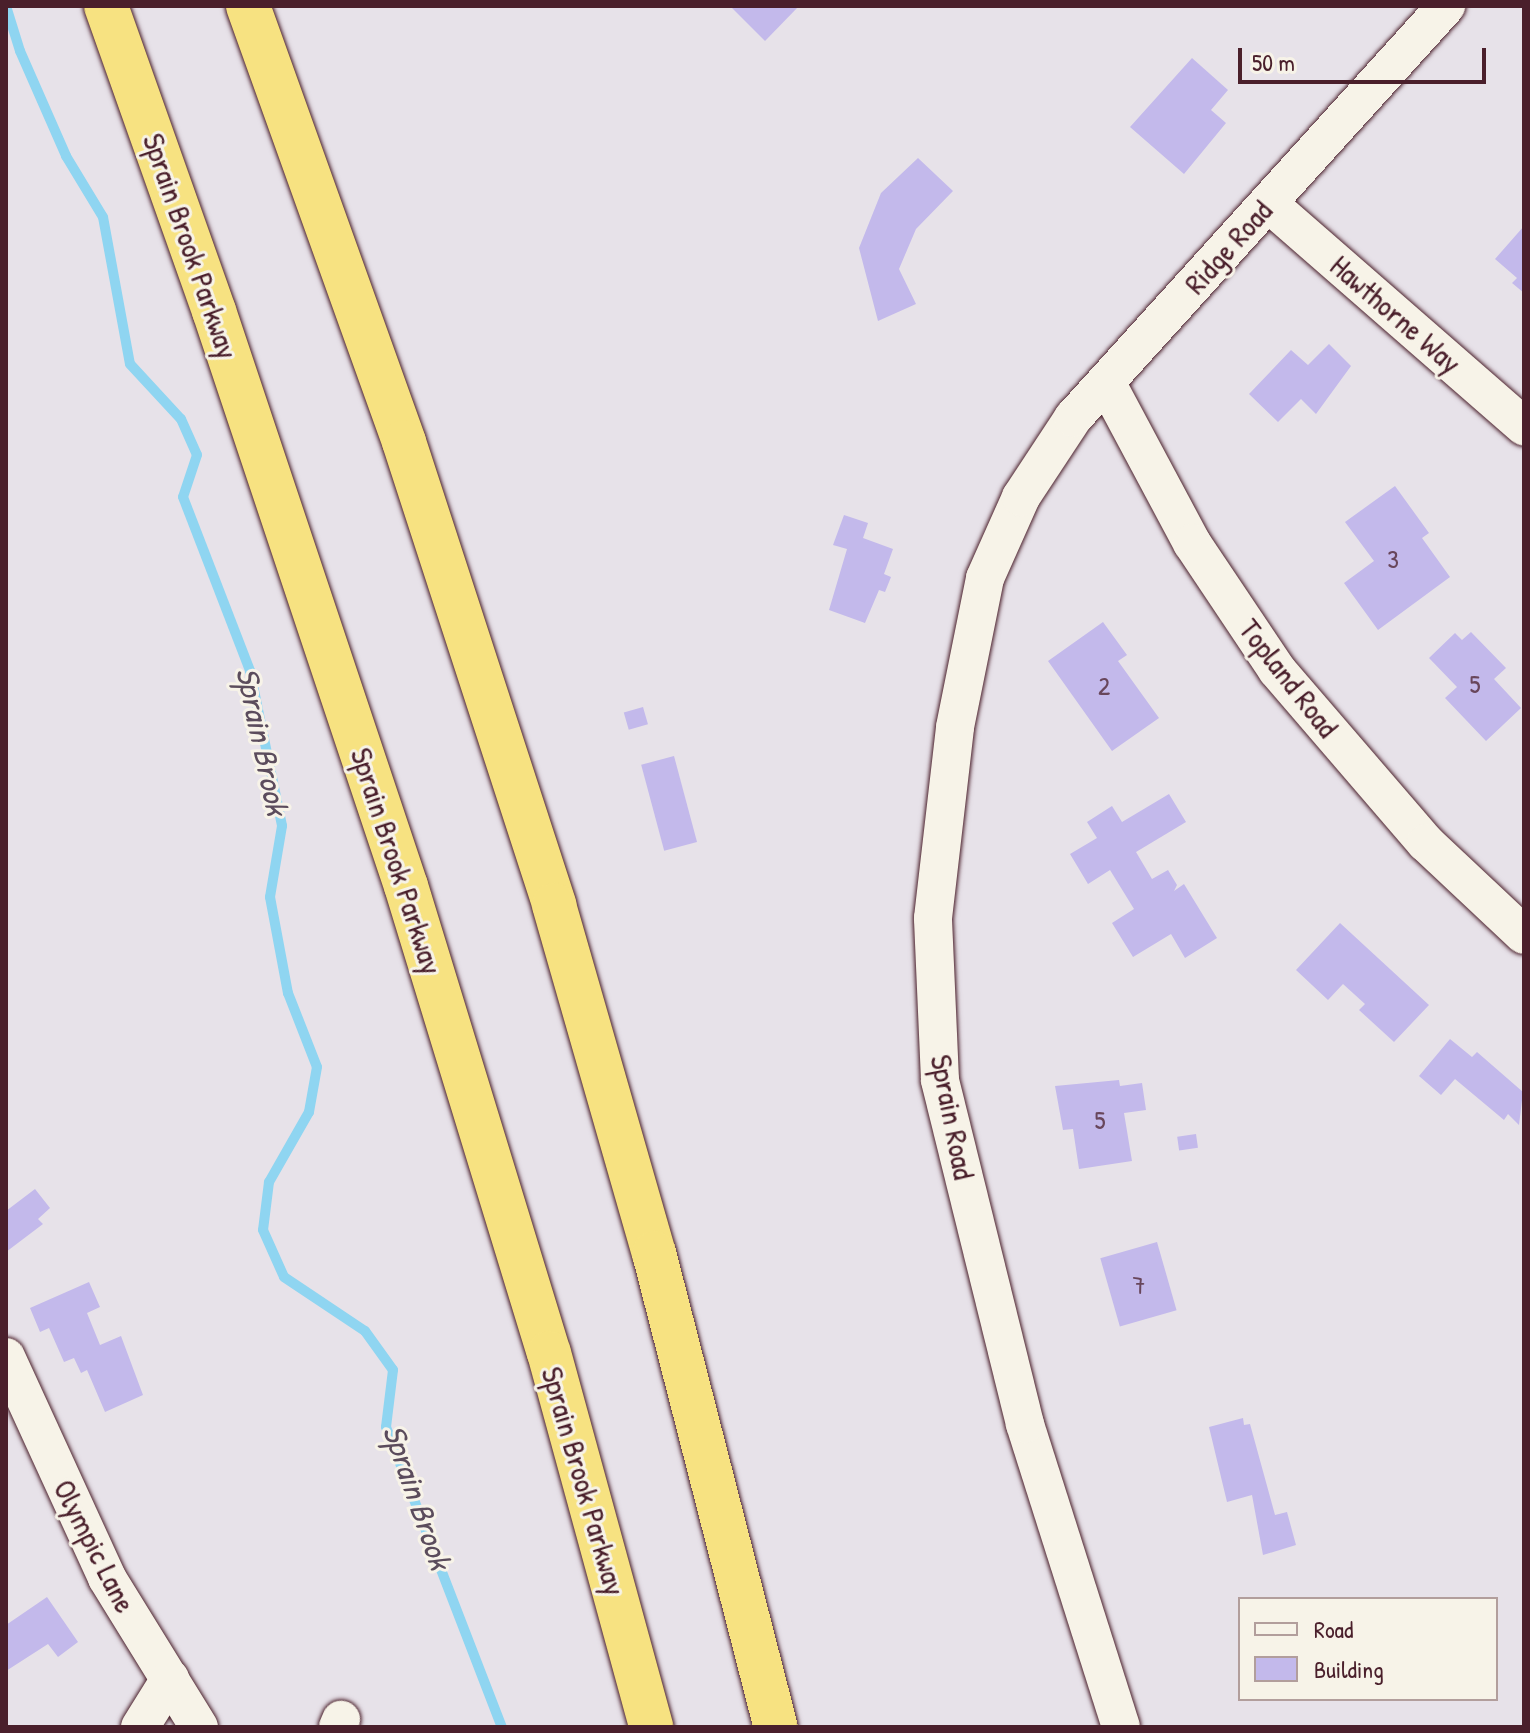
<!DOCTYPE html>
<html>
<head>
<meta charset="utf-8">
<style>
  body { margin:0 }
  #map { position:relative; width:1530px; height:1733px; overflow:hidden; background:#e7e2e9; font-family:"Patrick Hand",sans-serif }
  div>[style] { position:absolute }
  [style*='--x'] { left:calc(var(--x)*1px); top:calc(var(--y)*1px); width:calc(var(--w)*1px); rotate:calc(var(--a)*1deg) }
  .stream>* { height:10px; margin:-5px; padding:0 5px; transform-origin:5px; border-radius:5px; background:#8fd5f1 }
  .building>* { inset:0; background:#c3b9eb; transform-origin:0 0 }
  .roads { filter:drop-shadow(0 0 2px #4a1f2b) drop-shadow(0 0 2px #4a1f2b) }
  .minor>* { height:38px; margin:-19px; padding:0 19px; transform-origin:19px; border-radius:19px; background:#f7f3e8 }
  .highway>* { height:44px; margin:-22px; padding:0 22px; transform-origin:22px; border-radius:22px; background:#f7e281 }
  span { translate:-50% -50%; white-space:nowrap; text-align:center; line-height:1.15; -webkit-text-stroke:6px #f7f3e8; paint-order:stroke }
  .number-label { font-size:26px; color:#68465b }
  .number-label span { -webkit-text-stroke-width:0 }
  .street-label { font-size:30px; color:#4a1f2b }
  .water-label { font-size:32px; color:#5b4c5c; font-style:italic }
  .frame { position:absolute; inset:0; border:8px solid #4a1f2b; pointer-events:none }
  .legend { position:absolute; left:1238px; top:1597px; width:260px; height:104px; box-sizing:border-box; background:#f7f3e8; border:2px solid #b29e9c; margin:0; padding:10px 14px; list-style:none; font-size:24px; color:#4a1f2b }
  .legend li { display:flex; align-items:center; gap:16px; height:40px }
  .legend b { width:40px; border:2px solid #b29e9c }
  .scale { position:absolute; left:1238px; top:48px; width:248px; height:36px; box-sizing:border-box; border:4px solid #4a1f2b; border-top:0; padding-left:10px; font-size:24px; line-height:28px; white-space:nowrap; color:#4a1f2b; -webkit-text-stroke:6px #f7f3e8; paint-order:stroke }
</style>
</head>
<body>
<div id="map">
  <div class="stream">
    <i style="--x:6;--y:6;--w:47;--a:72.7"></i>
    <i style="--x:20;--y:51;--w:115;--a:66.3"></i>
    <i style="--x:66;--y:156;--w:71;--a:58.8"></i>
    <i style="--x:103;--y:217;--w:149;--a:79.6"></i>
    <i style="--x:130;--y:364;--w:75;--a:47.2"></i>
    <i style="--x:181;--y:419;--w:39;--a:66"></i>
    <i style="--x:197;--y:455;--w:44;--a:108.4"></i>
    <i style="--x:183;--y:497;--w:186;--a:68.9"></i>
    <i style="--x:250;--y:671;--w:158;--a:78.3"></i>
    <i style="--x:282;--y:826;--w:72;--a:99.6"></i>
    <i style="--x:270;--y:897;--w:98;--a:79.4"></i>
    <i style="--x:288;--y:993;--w:79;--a:68.6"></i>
    <i style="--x:317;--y:1067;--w:46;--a:100.1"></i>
    <i style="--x:309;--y:1112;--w:81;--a:119.7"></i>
    <i style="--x:269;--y:1182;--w:48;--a:97.1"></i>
    <i style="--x:263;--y:1230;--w:51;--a:65.9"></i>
    <i style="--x:284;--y:1277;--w:97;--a:33.7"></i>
    <i style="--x:365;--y:1331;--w:48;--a:54.3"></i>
    <i style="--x:393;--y:1370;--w:57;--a:97"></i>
    <i style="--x:386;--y:1427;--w:322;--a:68.9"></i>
  </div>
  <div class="building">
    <i style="clip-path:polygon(730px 6px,799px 6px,765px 41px)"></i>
    <i style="clip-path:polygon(1192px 58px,1228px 90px,1211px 110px,1226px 123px,1184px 174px,1130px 127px)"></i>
    <i style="clip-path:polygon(918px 158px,953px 191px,916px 229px,899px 269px,916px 304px,878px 321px,859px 248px,881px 193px)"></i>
    <i style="clip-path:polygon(1524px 226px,1524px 293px,1512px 283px,1517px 278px,1495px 259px)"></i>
    <i style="clip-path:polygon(1329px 344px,1351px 366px,1316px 414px,1301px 399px,1278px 422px,1249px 394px,1291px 350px,1308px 365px)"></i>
    <i style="clip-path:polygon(1395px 486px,1429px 533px,1422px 538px,1450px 577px,1378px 630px,1344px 583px,1374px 561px,1345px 522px)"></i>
    <i style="clip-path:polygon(844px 515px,868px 523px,863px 538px,893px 549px,884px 574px,891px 577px,885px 592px,879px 590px,865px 623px,829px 610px,847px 549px,833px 545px)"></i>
    <i style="clip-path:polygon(1103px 622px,1127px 655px,1118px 661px,1159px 718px,1112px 751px,1048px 661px)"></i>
    <i style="clip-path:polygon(1471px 632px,1506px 668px,1494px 679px,1521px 708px,1486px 741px,1445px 698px,1457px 687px,1429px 658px,1455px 633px,1462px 640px)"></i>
    <i style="left:643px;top:707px;width:18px;height:20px;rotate:74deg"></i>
    <i style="left:674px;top:756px;width:89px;height:34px;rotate:75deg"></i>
    <i style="clip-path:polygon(1169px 794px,1186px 822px,1136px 852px,1152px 879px,1168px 870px,1177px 885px,1174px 891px,1184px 884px,1217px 938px,1185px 958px,1171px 934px,1133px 957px,1112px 923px,1134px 909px,1110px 870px,1088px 884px,1070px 854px,1097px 838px,1087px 822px,1112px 806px,1122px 822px)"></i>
    <i style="clip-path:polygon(1340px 923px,1429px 1005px,1394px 1042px,1359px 1010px,1365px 1004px,1343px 984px,1328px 1000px,1296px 970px)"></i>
    <i style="clip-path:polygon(1450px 1039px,1472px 1057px,1477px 1052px,1523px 1092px,1519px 1125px,1508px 1114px,1504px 1120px,1455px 1079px,1441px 1095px,1419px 1076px)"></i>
    <i style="clip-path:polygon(1119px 1080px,1120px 1086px,1142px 1083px,1146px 1110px,1124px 1113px,1132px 1161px,1079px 1169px,1073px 1129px,1063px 1130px,1055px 1086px)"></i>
    <i style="left:1196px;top:1134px;width:14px;height:19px;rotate:82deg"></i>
    <i style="clip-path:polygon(35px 1189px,50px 1208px,38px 1219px,43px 1224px,6px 1252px,6px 1211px)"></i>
    <i style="left:1157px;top:1242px;width:71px;height:59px;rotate:74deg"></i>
    <i style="clip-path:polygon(89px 1282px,100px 1307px,87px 1313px,100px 1345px,121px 1336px,143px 1395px,105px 1412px,87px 1370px,81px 1373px,74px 1358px,64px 1362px,49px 1328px,40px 1332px,30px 1308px)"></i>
    <i style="clip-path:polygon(1243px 1418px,1244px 1425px,1250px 1424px,1275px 1515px,1287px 1512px,1296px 1545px,1263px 1555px,1252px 1495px,1227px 1502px,1209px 1427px)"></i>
    <i style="clip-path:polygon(47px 1597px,78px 1642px,58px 1657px,48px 1644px,6px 1671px,6px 1625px)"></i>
  </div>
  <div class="roads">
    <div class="minor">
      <i style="--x:1268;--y:203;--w:340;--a:41.1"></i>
      <i style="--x:1106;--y:382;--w:183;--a:61.9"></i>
      <i style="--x:1192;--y:543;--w:153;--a:56.2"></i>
      <i style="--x:1277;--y:670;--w:228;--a:49.3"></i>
      <i style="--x:1426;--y:843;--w:134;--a:43.2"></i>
      <i style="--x:6;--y:1357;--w:243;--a:65.4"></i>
      <i style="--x:107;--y:1578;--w:175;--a:58.3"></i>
      <i style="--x:140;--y:1727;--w:57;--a:-58"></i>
      <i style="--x:338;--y:1727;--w:8;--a:-67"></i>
      <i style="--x:1121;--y:1727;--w:318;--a:-107.6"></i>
      <i style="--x:1025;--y:1424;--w:354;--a:-103.9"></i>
      <i style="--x:940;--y:1080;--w:162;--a:-92.5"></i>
      <i style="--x:933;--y:918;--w:192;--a:-83.4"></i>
      <i style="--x:955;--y:727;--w:152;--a:-78.6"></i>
      <i style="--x:985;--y:578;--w:89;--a:-66"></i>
      <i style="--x:1021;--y:497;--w:95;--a:-56.6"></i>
      <i style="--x:1073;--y:418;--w:556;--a:-47.84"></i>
    </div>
    <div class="highway">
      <i style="--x:106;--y:6;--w:324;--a:70.5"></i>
      <i style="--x:214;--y:311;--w:606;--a:71.54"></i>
      <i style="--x:406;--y:886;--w:488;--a:73"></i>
      <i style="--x:549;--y:1353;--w:388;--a:74.7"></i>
      <i style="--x:248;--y:6;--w:463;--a:70.3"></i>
      <i style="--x:404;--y:442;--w:487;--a:72"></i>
      <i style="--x:554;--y:905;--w:362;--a:74"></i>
      <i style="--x:654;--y:1253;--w:489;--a:75.6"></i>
    </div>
  </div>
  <div class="number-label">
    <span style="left:1393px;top:559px">3</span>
    <span style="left:1475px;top:684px">5</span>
    <span style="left:1104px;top:686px">2</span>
    <span style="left:1100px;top:1120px">5</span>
    <span style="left:1139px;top:1285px">7</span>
  </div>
  <div class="street-label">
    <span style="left:191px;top:246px;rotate:71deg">Sprain Brook Parkway</span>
    <span style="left:1228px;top:247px;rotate:-48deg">Ridge Road</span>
    <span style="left:1396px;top:314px;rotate:41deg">Hawthorne Way</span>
    <span style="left:1289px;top:678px;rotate:52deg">Topland Road</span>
    <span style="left:397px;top:861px;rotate:72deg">Sprain Brook Parkway</span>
    <span style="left:953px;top:1117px;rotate:79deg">Sprain Road</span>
    <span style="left:584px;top:1481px;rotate:74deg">Sprain Brook Parkway</span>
    <span style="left:95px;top:1546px;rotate:63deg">Olympic Lane</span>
  </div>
  <div class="water-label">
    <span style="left:262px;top:741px;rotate:78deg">Sprain Brook</span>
    <span style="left:417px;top:1497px;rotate:71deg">Sprain Brook</span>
  </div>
  <div class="frame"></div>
  <ul class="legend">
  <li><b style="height:10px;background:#f7f3e8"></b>Road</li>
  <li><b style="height:22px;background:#c3b9eb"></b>Building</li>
  </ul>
  <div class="scale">50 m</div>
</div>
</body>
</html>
